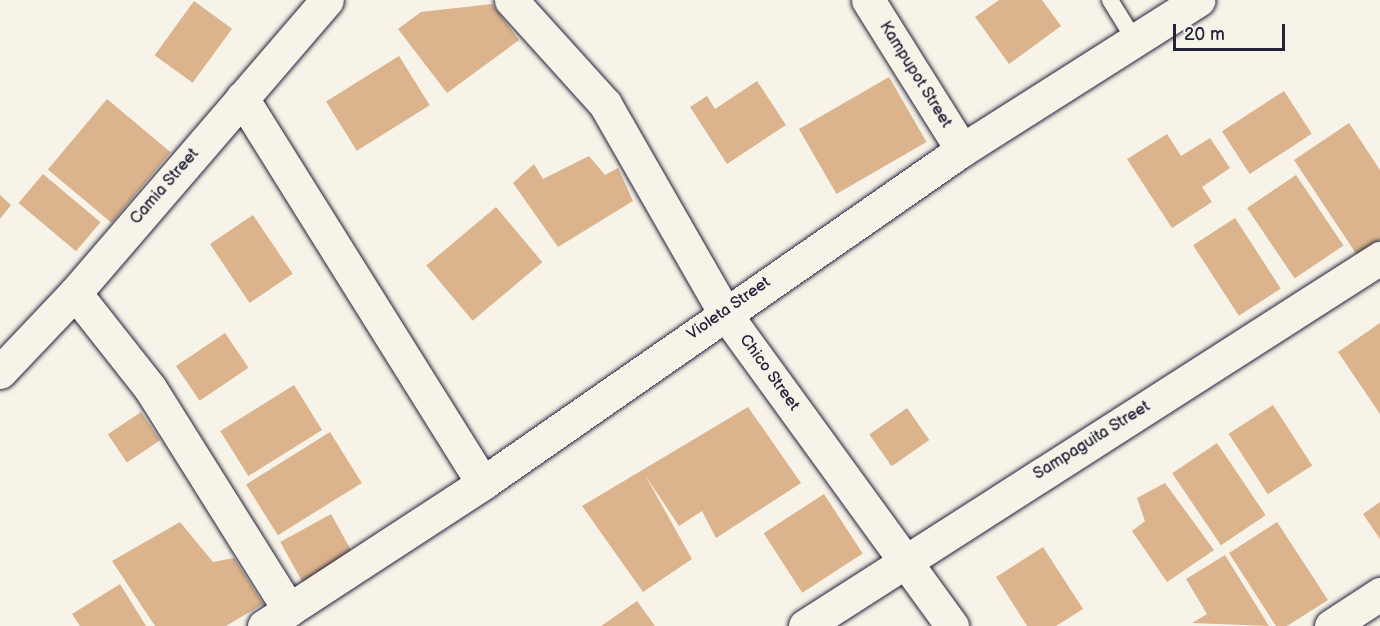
<!DOCTYPE html>
<html>
<head>
<meta charset="utf-8">
<style>
  body { margin:0 }
  #map { position:relative; width:1380px; height:626px; overflow:hidden; background:#f7f3e8; font-family:"Balsamiq Sans",sans-serif }
  div>[style] { position:absolute }
  [style*='--x'] { left:calc(var(--x)*1px); top:calc(var(--y)*1px); width:calc(var(--w)*1px); rotate:calc(var(--a)*1deg) }
  .building>* { inset:0; background:#dbb38c; transform-origin:0 0 }
  .roads { filter:drop-shadow(0 0 2px #22223b) drop-shadow(0 0 2px #22223b) }
  .service>* { height:16px; margin:-8px; padding:0 8px; transform-origin:8px; border-radius:8px; background:#f7f3e8 }
  .minor>* { height:33px; margin:-16.5px; padding:0 16.5px; transform-origin:16.5px; border-radius:16.5px; background:#f7f3e8 }
  span { translate:-50% -50%; white-space:nowrap; text-align:center; line-height:1.15; -webkit-text-stroke:4.5px #f7f3e8; paint-order:stroke }
  .street-label { font-size:16px; color:#22223b }
  .scale { position:absolute; left:1173px; top:24px; width:112px; height:27px; box-sizing:border-box; border:3px solid #22223b; border-top:0; padding-left:8px; font-size:18px; line-height:21px; white-space:nowrap; color:#22223b; -webkit-text-stroke:4px #f7f3e8; paint-order:stroke }
</style>
</head>
<body>
<div id="map">
  <div class="building">
    <i style="clip-path:polygon(999px 0,1042px 0,1061px 26px,1009px 64px,975px 17px)"></i>
    <i style="left:194px;top:1px;width:47px;height:67px;rotate:36deg"></i>
    <i style="clip-path:polygon(492px 4px,519px 40px,447px 93px,398px 29px,421px 12px)"></i>
    <i style="left:399px;top:56px;width:58px;height:86px;rotate:58deg"></i>
    <i style="left:889px;top:77px;width:75px;height:104px;rotate:60deg"></i>
    <i style="clip-path:polygon(757px 81px,786px 125px,727px 164px,690px 107px,707px 96px,715px 109px)"></i>
    <i style="left:1284px;top:91px;width:51px;height:74px;rotate:57deg"></i>
    <i style="left:107px;top:99px;width:83px;height:92px;rotate:40deg"></i>
    <i style="clip-path:polygon(1349px 123px,1380px 170px,1380px 240px,1357px 255px,1294px 160px)"></i>
    <i style="clip-path:polygon(1167px 134px,1181px 156px,1210px 138px,1230px 168px,1202px 187px,1212px 202px,1172px 228px,1127px 159px)"></i>
    <i style="clip-path:polygon(589px 156px,605px 175px,618px 168px,633px 201px,558px 247px,513px 183px,534px 164px,543px 179px)"></i>
    <i style="left:43px;top:174px;width:75px;height:38px;rotate:40deg"></i>
    <i style="left:1296px;top:175px;width:85px;height:59px;rotate:56deg"></i>
    <i style="clip-path:polygon(0 195px,11px 205px,0 219px)"></i>
    <i style="left:496px;top:207px;width:72px;height:91px;rotate:50deg"></i>
    <i style="left:253px;top:215px;width:71px;height:52px;rotate:56deg"></i>
    <i style="left:1235px;top:218px;width:84px;height:50px;rotate:57deg"></i>
    <i style="clip-path:polygon(1380px 323px,1380px 414px,1338px 352px)"></i>
    <i style="left:225px;top:333px;width:42px;height:59px;rotate:56deg"></i>
    <i style="left:294px;top:385px;width:53px;height:87px;rotate:58deg"></i>
    <i style="left:1273px;top:405px;width:72px;height:53px;rotate:57deg"></i>
    <i style="clip-path:polygon(748px 407px,801px 483px,716px 538px,702px 511px,679px 526px,645px 475px,692px 559px,643px 592px,582px 506px)"></i>
    <i style="left:907px;top:408px;width:39px;height:46px;rotate:55deg"></i>
    <i style="left:141px;top:412px;width:34px;height:40px;rotate:56deg"></i>
    <i style="left:330px;top:432px;width:60px;height:99px;rotate:58deg"></i>
    <i style="left:1217px;top:443px;width:87px;height:54px;rotate:56deg"></i>
    <i style="clip-path:polygon(1165px 483px,1214px 550px,1167px 582px,1132px 531px,1145px 521px,1137px 498px)"></i>
    <i style="left:824px;top:494px;width:71px;height:72px;rotate:57deg"></i>
    <i style="clip-path:polygon(1380px 502px,1380px 539px,1363px 514px)"></i>
    <i style="left:331px;top:514px;width:48px;height:58px;rotate:61deg"></i>
    <i style="clip-path:polygon(180px 522px,213px 562px,234px 558px,263px 604px,226px 626px,155px 626px,112px 561px)"></i>
    <i style="clip-path:polygon(1277px 522px,1328px 600px,1287px 626px,1276px 626px,1229px 553px)"></i>
    <i style="clip-path:polygon(1043px 547px,1083px 609px,1056px 626px,1027px 626px,996px 577px)"></i>
    <i style="clip-path:polygon(1225px 555px,1269px 626px,1192px 623px,1207px 614px,1186px 579px)"></i>
    <i style="clip-path:polygon(120px 584px,146px 626px,80px 626px,72px 614px)"></i>
    <i style="clip-path:polygon(637px 601px,655px 626px,601px 626px)"></i>
  </div>
  <div class="roads">
    <div class="service">
      <i style="--x:1110;--y:0;--w:46;--a:58.4"></i>
    </div>
    <div class="minor">
      <i style="--x:511;--y:0;--w:140;--a:47.9"></i>
      <i style="--x:605;--y:104;--w:240;--a:60.2"></i>
      <i style="--x:724;--y:312;--w:388;--a:54"></i>
      <i style="--x:868;--y:0;--w:177;--a:57.9"></i>
      <i style="--x:242;--y:98;--w:454;--a:58"></i>
      <i style="--x:75;--y:293;--w:121;--a:51.7"></i>
      <i style="--x:150;--y:388;--w:262;--a:57.9"></i>
      <i style="--x:0;--y:372;--w:109;--a:-46.5"></i>
      <i style="--x:75;--y:293;--w:386;--a:-49.3"></i>
      <i style="--x:264;--y:626;--w:262;--a:-33.1"></i>
      <i style="--x:483;--y:483;--w:583;--a:-34.81"></i>
      <i style="--x:962;--y:150;--w:280;--a:-32.4"></i>
      <i style="--x:805;--y:626;--w:683;--a:-32.62"></i>
      <i style="--x:1331;--y:626;--w:59;--a:-33.1"></i>
    </div>
  </div>
  <div class="street-label">
    <span style="left:915px;top:75px;rotate:58deg">Kampupot Street</span>
    <span style="left:165px;top:187px;rotate:-49deg">Camia Street</span>
    <span style="left:729px;top:309px;rotate:-35deg">Violeta Street</span>
    <span style="left:769px;top:373px;rotate:54deg">Chico Street</span>
    <span style="left:1092px;top:441px;rotate:-32deg">Sampaguita Street</span>
  </div>
  <div class="scale">20 m</div>
</div>
</body>
</html>
